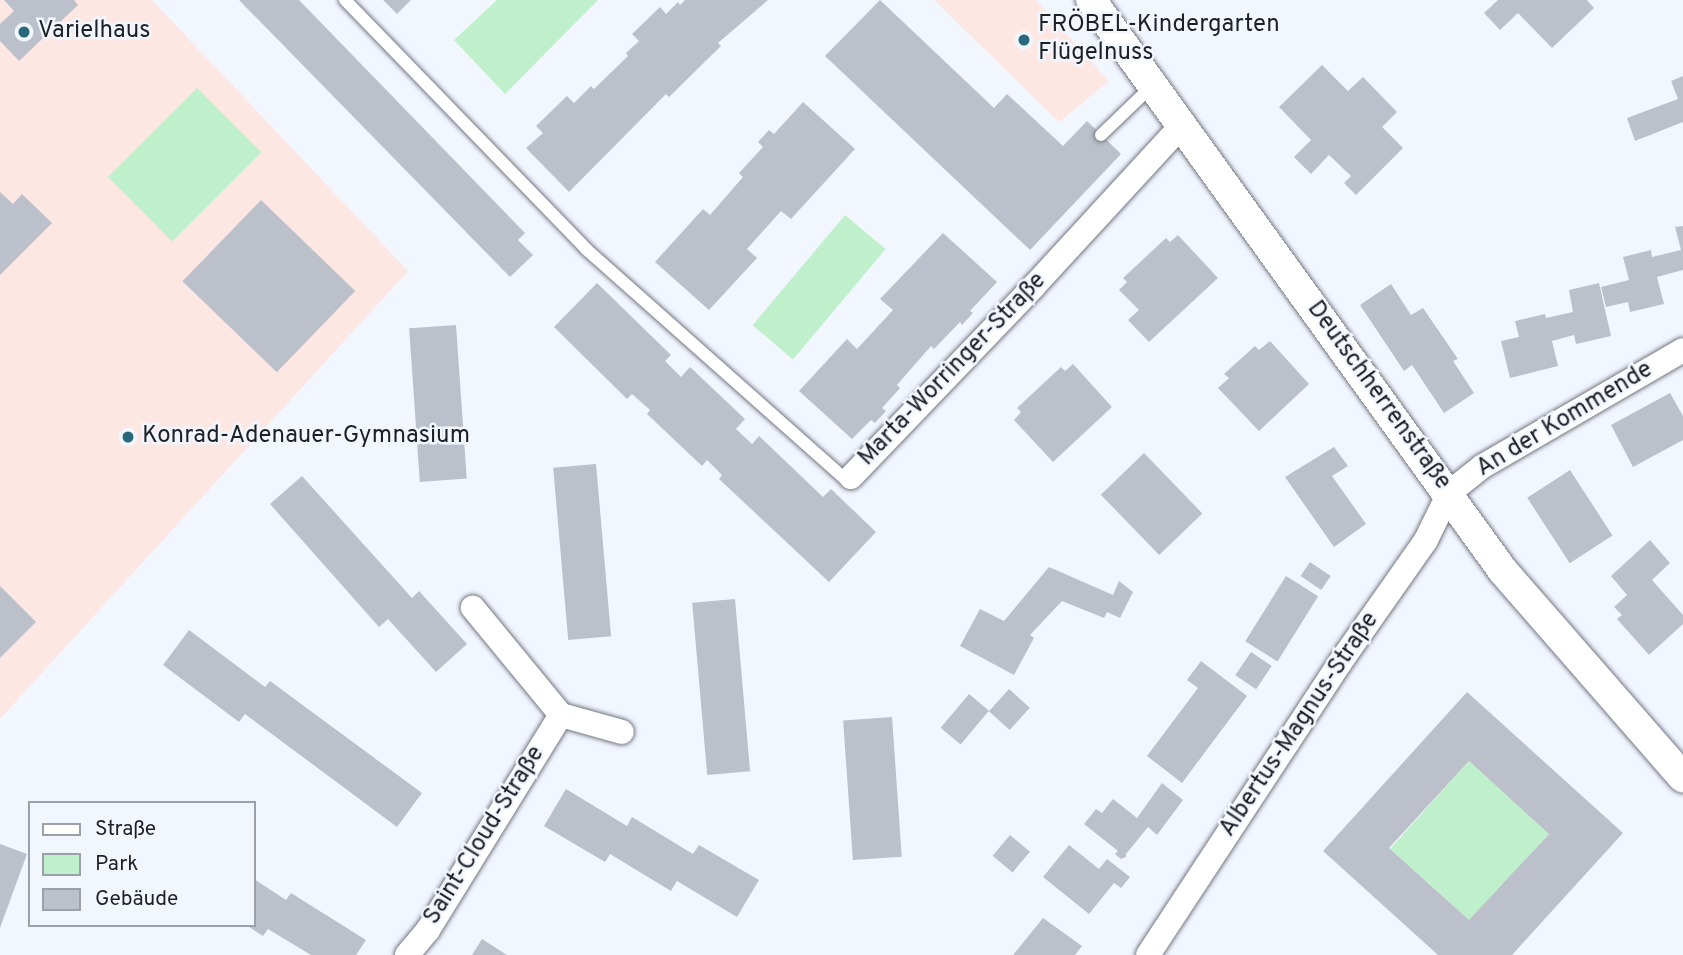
<!DOCTYPE html>
<html>
<head>
<meta charset="utf-8">
<style>
  body { margin:0 }
  #map { position:relative; width:1683px; height:955px; overflow:hidden; background:#f2f6ff; font-family:Overpass,sans-serif }
  div>[style] { position:absolute }
  [style*='--x'] { left:calc(var(--x)*1px); top:calc(var(--y)*1px); width:calc(var(--w)*1px); rotate:calc(var(--a)*1deg) }
  .education>* { inset:0; background:#fce7e3 }
  .green>* { inset:0; background:#c0f0cb; transform-origin:0 0 }
  .building>* { inset:0; background:#bbc0ca; transform-origin:0 0 }
  .roads { filter:drop-shadow(0 0 2px #747881) drop-shadow(0 0 2px #747881) }
  .service>* { height:12px; margin:-6px; padding:0 6px; transform-origin:6px; border-radius:6px; background:#fff }
  .minor>* { height:24px; margin:-12px; padding:0 12px; transform-origin:12px; border-radius:12px; background:#fff }
  .tertiary>* { height:30px; margin:-15px; padding:0 15px; transform-origin:15px; border-radius:15px; background:#fff }
  .dots>* { width:19px; height:19px; translate:-50% -50%; box-sizing:border-box; border:4px solid #f2f6ff; border-radius:50% }
  span { translate:-50% -50%; white-space:nowrap; text-align:center; line-height:1.15; -webkit-text-stroke:5px #f2f6ff; paint-order:stroke }
  .poi-label { font-size:24px; color:#1f2024 }
  .left { translate:0 -50%; text-align:left }
  .street-label { font-size:24px; color:#1f2024 }
  .legend { position:absolute; left:28px; top:801px; width:228px; height:126px; box-sizing:border-box; background:#f2f6ff; border:2px solid #9ea0a7; margin:0; padding:9px 12px; list-style:none; font-size:21px; color:#1f2024 }
  .legend li { display:flex; align-items:center; gap:14px; height:35px }
  .legend b { width:35px; border:2px solid #9ea0a7 }
</style>
</head>
<body>
<div id="map">
  <div class="education">
    <i style="clip-path:polygon(0 0,152px 0,408px 271px,0 719px)"></i>
    <i style="clip-path:polygon(934px 0,1036px 0,1109px 81px,1059px 122px)"></i>
  </div>
  <div class="green">
    <i style="clip-path:polygon(497px 0,598px 0,505px 94px,454px 40px)"></i>
    <i style="left:197px;top:88px;width:91px;height:126px;rotate:45deg"></i>
    <i style="left:845px;top:215px;width:53px;height:144px;rotate:40deg"></i>
    <i style="left:1469px;top:761px;width:108px;height:118px;rotate:42deg"></i>
  </div>
  <div class="building">
    <i style="clip-path:polygon(4px 0,74px 0,78px 5px,19px 61px,0 41px,0 24px,14px 11px)"></i>
    <i style="clip-path:polygon(239px 0,299px 0,525px 233px,518px 240px,533px 255px,510px 277px)"></i>
    <i style="clip-path:polygon(383px 0,411px 0,397px 14px)"></i>
    <i style="clip-path:polygon(685px 0,768px 0,718px 43px,721px 46px,669px 97px,666px 94px,569px 192px,526px 148px,543px 133px,536px 126px,567px 96px,574px 103px,591px 86px,594px 89px,628px 56px,626px 53px,639px 41px,632px 34px,660px 7px,666px 14px,678px 2px,680px 5px)"></i>
    <i style="clip-path:polygon(880px 0,994px 108px,1007px 94px,1063px 146px,1087px 121px,1121px 154px,1030px 250px,825px 56px)"></i>
    <i style="clip-path:polygon(1498px 0,1587px 0,1594px 8px,1552px 48px,1518px 13px,1500px 30px,1484px 13px)"></i>
    <i style="clip-path:polygon(1322px 65px,1348px 91px,1363px 77px,1397px 112px,1382px 127px,1403px 148px,1356px 195px,1344px 183px,1351px 176px,1329px 155px,1311px 174px,1294px 157px,1311px 140px,1279px 107px)"></i>
    <i style="clip-path:polygon(1683px 76px,1683px 122px,1635px 141px,1627px 118px,1678px 99px,1671px 81px)"></i>
    <i style="clip-path:polygon(803px 102px,855px 149px,791px 219px,781px 211px,747px 249px,757px 258px,709px 310px,655px 262px,703px 209px,710px 215px,743px 177px,739px 173px,763px 147px,758px 142px,769px 130px,774px 134px)"></i>
    <i style="clip-path:polygon(0 192px,13px 204px,22px 194px,52px 223px,0 275px)"></i>
    <i style="left:261px;top:200px;width:131px;height:113px;rotate:44deg"></i>
    <i style="clip-path:polygon(1683px 226px,1683px 270px,1657px 277px,1664px 304px,1630px 312px,1628px 302px,1606px 307px,1601px 287px,1629px 280px,1623px 257px,1651px 250px,1652px 257px,1681px 250px,1675px 227px)"></i>
    <i style="clip-path:polygon(943px 233px,997px 282px,970px 311px,973px 313px,962px 325px,960px 322px,934px 349px,931px 346px,897px 385px,900px 388px,882px 408px,886px 411px,875px 423px,871px 420px,852px 439px,799px 391px,847px 339px,857px 349px,893px 310px,880px 299px)"></i>
    <i style="clip-path:polygon(1178px 235px,1218px 278px,1149px 342px,1128px 320px,1139px 310px,1119px 290px,1127px 282px,1123px 278px,1166px 238px,1170px 242px)"></i>
    <i style="clip-path:polygon(597px 283px,671px 355px,665px 361px,681px 377px,690px 367px,745px 419px,736px 429px,752px 444px,759px 436px,823px 497px,831px 489px,876px 532px,829px 582px,719px 479px,722px 475px,707px 460px,702px 466px,647px 414px,650px 410px,632px 394px,627px 399px,554px 327px)"></i>
    <i style="clip-path:polygon(1599px 283px,1611px 336px,1576px 344px,1574px 335px,1552px 341px,1558px 366px,1510px 378px,1501px 341px,1519px 337px,1515px 321px,1545px 314px,1546px 318px,1573px 312px,1569px 290px)"></i>
    <i style="clip-path:polygon(1391px 284px,1411px 315px,1423px 308px,1458px 359px,1453px 361px,1474px 393px,1444px 413px,1412px 365px,1404px 371px,1360px 305px)"></i>
    <i style="left:456px;top:325px;width:154px;height:47px;rotate:86deg"></i>
    <i style="clip-path:polygon(1270px 341px,1309px 384px,1259px 431px,1218px 388px,1229px 378px,1224px 374px,1255px 346px,1259px 350px)"></i>
    <i style="clip-path:polygon(1073px 364px,1112px 407px,1053px 462px,1014px 420px,1021px 412px,1017px 408px,1061px 367px,1065px 371px)"></i>
    <i style="clip-path:polygon(1670px 393px,1683px 416px,1683px 440px,1633px 467px,1611px 425px)"></i>
    <i style="clip-path:polygon(1334px 447px,1348px 466px,1332px 476px,1366px 524px,1334px 547px,1285px 477px)"></i>
    <i style="left:1144px;top:453px;width:84px;height:60px;rotate:46deg"></i>
    <i style="left:596px;top:464px;width:173px;height:43px;rotate:85deg"></i>
    <i style="left:1570px;top:470px;width:78px;height:51px;rotate:57deg"></i>
    <i style="clip-path:polygon(302px 476px,412px 598px,419px 591px,467px 644px,436px 672px,388px 619px,379px 627px,270px 504px)"></i>
    <i style="clip-path:polygon(1650px 540px,1670px 563px,1652px 580px,1683px 615px,1683px 624px,1649px 655px,1617px 619px,1622px 615px,1614px 607px,1627px 595px,1611px 576px)"></i>
    <i style="left:1310px;top:562px;width:25px;height:17px;rotate:34deg"></i>
    <i style="clip-path:polygon(1049px 567px,1113px 595px,1119px 581px,1133px 592px,1120px 618px,1107px 612px,1104px 618px,1062px 601px,1030px 635px,1034px 638px,1014px 675px,960px 646px,980px 609px,1004px 621px)"></i>
    <i style="left:1286px;top:576px;width:38px;height:77px;rotate:32deg"></i>
    <i style="clip-path:polygon(0 586px,36px 622px,0 658px)"></i>
    <i style="left:735px;top:599px;width:173px;height:43px;rotate:85deg"></i>
    <i style="clip-path:polygon(189px 630px,265px 687px,270px 681px,422px 793px,397px 827px,245px 714px,239px 722px,163px 665px)"></i>
    <i style="left:1251px;top:652px;width:25px;height:28px;rotate:34deg"></i>
    <i style="clip-path:polygon(1201px 661px,1247px 696px,1182px 783px,1147px 756px,1198px 688px,1187px 680px)"></i>
    <i style="left:1009px;top:689px;width:28px;height:30px;rotate:42deg"></i>
    <i style="clip-path:polygon(evenodd,1467px 692px,1623px 833px,1512px 955px,1438px 955px,1323px 851px,1467px 692px,1469px 761px,1549px 834px,1469px 920px,1389px 848px,1469px 761px)"></i>
    <i style="left:969px;top:694px;width:26px;height:44px;rotate:40deg"></i>
    <i style="left:892px;top:717px;width:140px;height:49px;rotate:86deg"></i>
    <i style="clip-path:polygon(1162px 783px,1183px 800px,1157px 835px,1148px 827px,1126px 854px,1126px 857px,1121px 859px,1115px 854px,1118px 851px,1084px 824px,1096px 809px,1102px 813px,1113px 799px,1137px 818px)"></i>
    <i style="clip-path:polygon(566px 789px,627px 826px,632px 817px,693px 854px,699px 845px,759px 880px,737px 917px,677px 881px,671px 891px,610px 854px,605px 862px,544px 826px)"></i>
    <i style="left:1010px;top:835px;width:26px;height:27px;rotate:40deg"></i>
    <i style="clip-path:polygon(0 844px,27px 854px,0 928px)"></i>
    <i style="clip-path:polygon(1069px 845px,1099px 869px,1107px 859px,1130px 877px,1121px 888px,1114px 883px,1089px 914px,1043px 877px)"></i>
    <i style="clip-path:polygon(254px 879px,286px 900px,291px 893px,366px 940px,356px 955px,311px 955px,268px 929px,263px 936px,246px 925px,254px 925px)"></i>
    <i style="clip-path:polygon(1043px 918px,1082px 946px,1075px 955px,1013px 955px)"></i>
    <i style="clip-path:polygon(482px 939px,507px 955px,472px 955px)"></i>
  </div>
  <div class="roads">
    <div class="service">
      <i style="--x:345;--y:0;--w:347;--a:45.9"></i>
      <i style="--x:586;--y:249;--w:351;--a:41.6"></i>
      <i style="--x:848;--y:482;--w:6;--a:-59"></i>
      <i style="--x:1101;--y:135;--w:72;--a:-43.9"></i>
    </div>
    <div class="minor">
      <i style="--x:851;--y:477;--w:265;--a:-46.2"></i>
      <i style="--x:1034;--y:286;--w:220;--a:-47.4"></i>
      <i style="--x:561;--y:715;--w:63;--a:15.6"></i>
      <i style="--x:407;--y:955;--w:33;--a:-50"></i>
      <i style="--x:428;--y:930;--w:253;--a:-58.3"></i>
      <i style="--x:561;--y:715;--w:139;--a:-129.4"></i>
      <i style="--x:1148;--y:955;--w:348;--a:-56.7"></i>
      <i style="--x:1339;--y:664;--w:151;--a:-54.9"></i>
      <i style="--x:1426;--y:540;--w:52;--a:-63.9"></i>
      <i style="--x:1449;--y:493;--w:43;--a:-38.5"></i>
      <i style="--x:1483;--y:466;--w:231;--a:-30.1"></i>
    </div>
    <div class="tertiary">
      <i style="--x:1091;--y:0;--w:704;--a:54.19"></i>
      <i style="--x:1503;--y:571;--w:274;--a:48.9"></i>
    </div>
  </div>
  <div class="dots">
    <i style="left:24px;top:32px;background:#28687d"></i>
    <i style="left:1024px;top:40px;background:#28687d"></i>
    <i style="left:128px;top:437px;background:#28687d"></i>
  </div>
  <div class="poi-label">
    <span class="left" style="left:1038px;top:40px">FRÖBEL-Kindergarten<br>Flügelnuss</span>
    <span class="left" style="left:38px;top:32px">Varielhaus</span>
    <span class="left" style="left:142px;top:437px">Konrad-Adenauer-Gymnasium</span>
  </div>
  <div class="street-label">
    <span style="left:953px;top:370px;rotate:-46deg">Marta-Worringer-Straße</span>
    <span style="left:1378px;top:396px;rotate:54deg">Deutschherrenstraße</span>
    <span style="left:1565px;top:420px;rotate:-31deg">An der Kommende</span>
    <span style="left:1300px;top:725px;rotate:-56deg">Albertus-Magnus-Straße</span>
    <span style="left:485px;top:836px;rotate:-58deg">Saint-Cloud-Straße</span>
  </div>
  <ul class="legend">
  <li><b style="height:9px;background:#fff"></b>Straße</li>
  <li><b style="height:19px;background:#c0f0cb"></b>Park</li>
  <li><b style="height:19px;background:#bbc0ca"></b>Gebäude</li>
  </ul>
</div>
</body>
</html>
